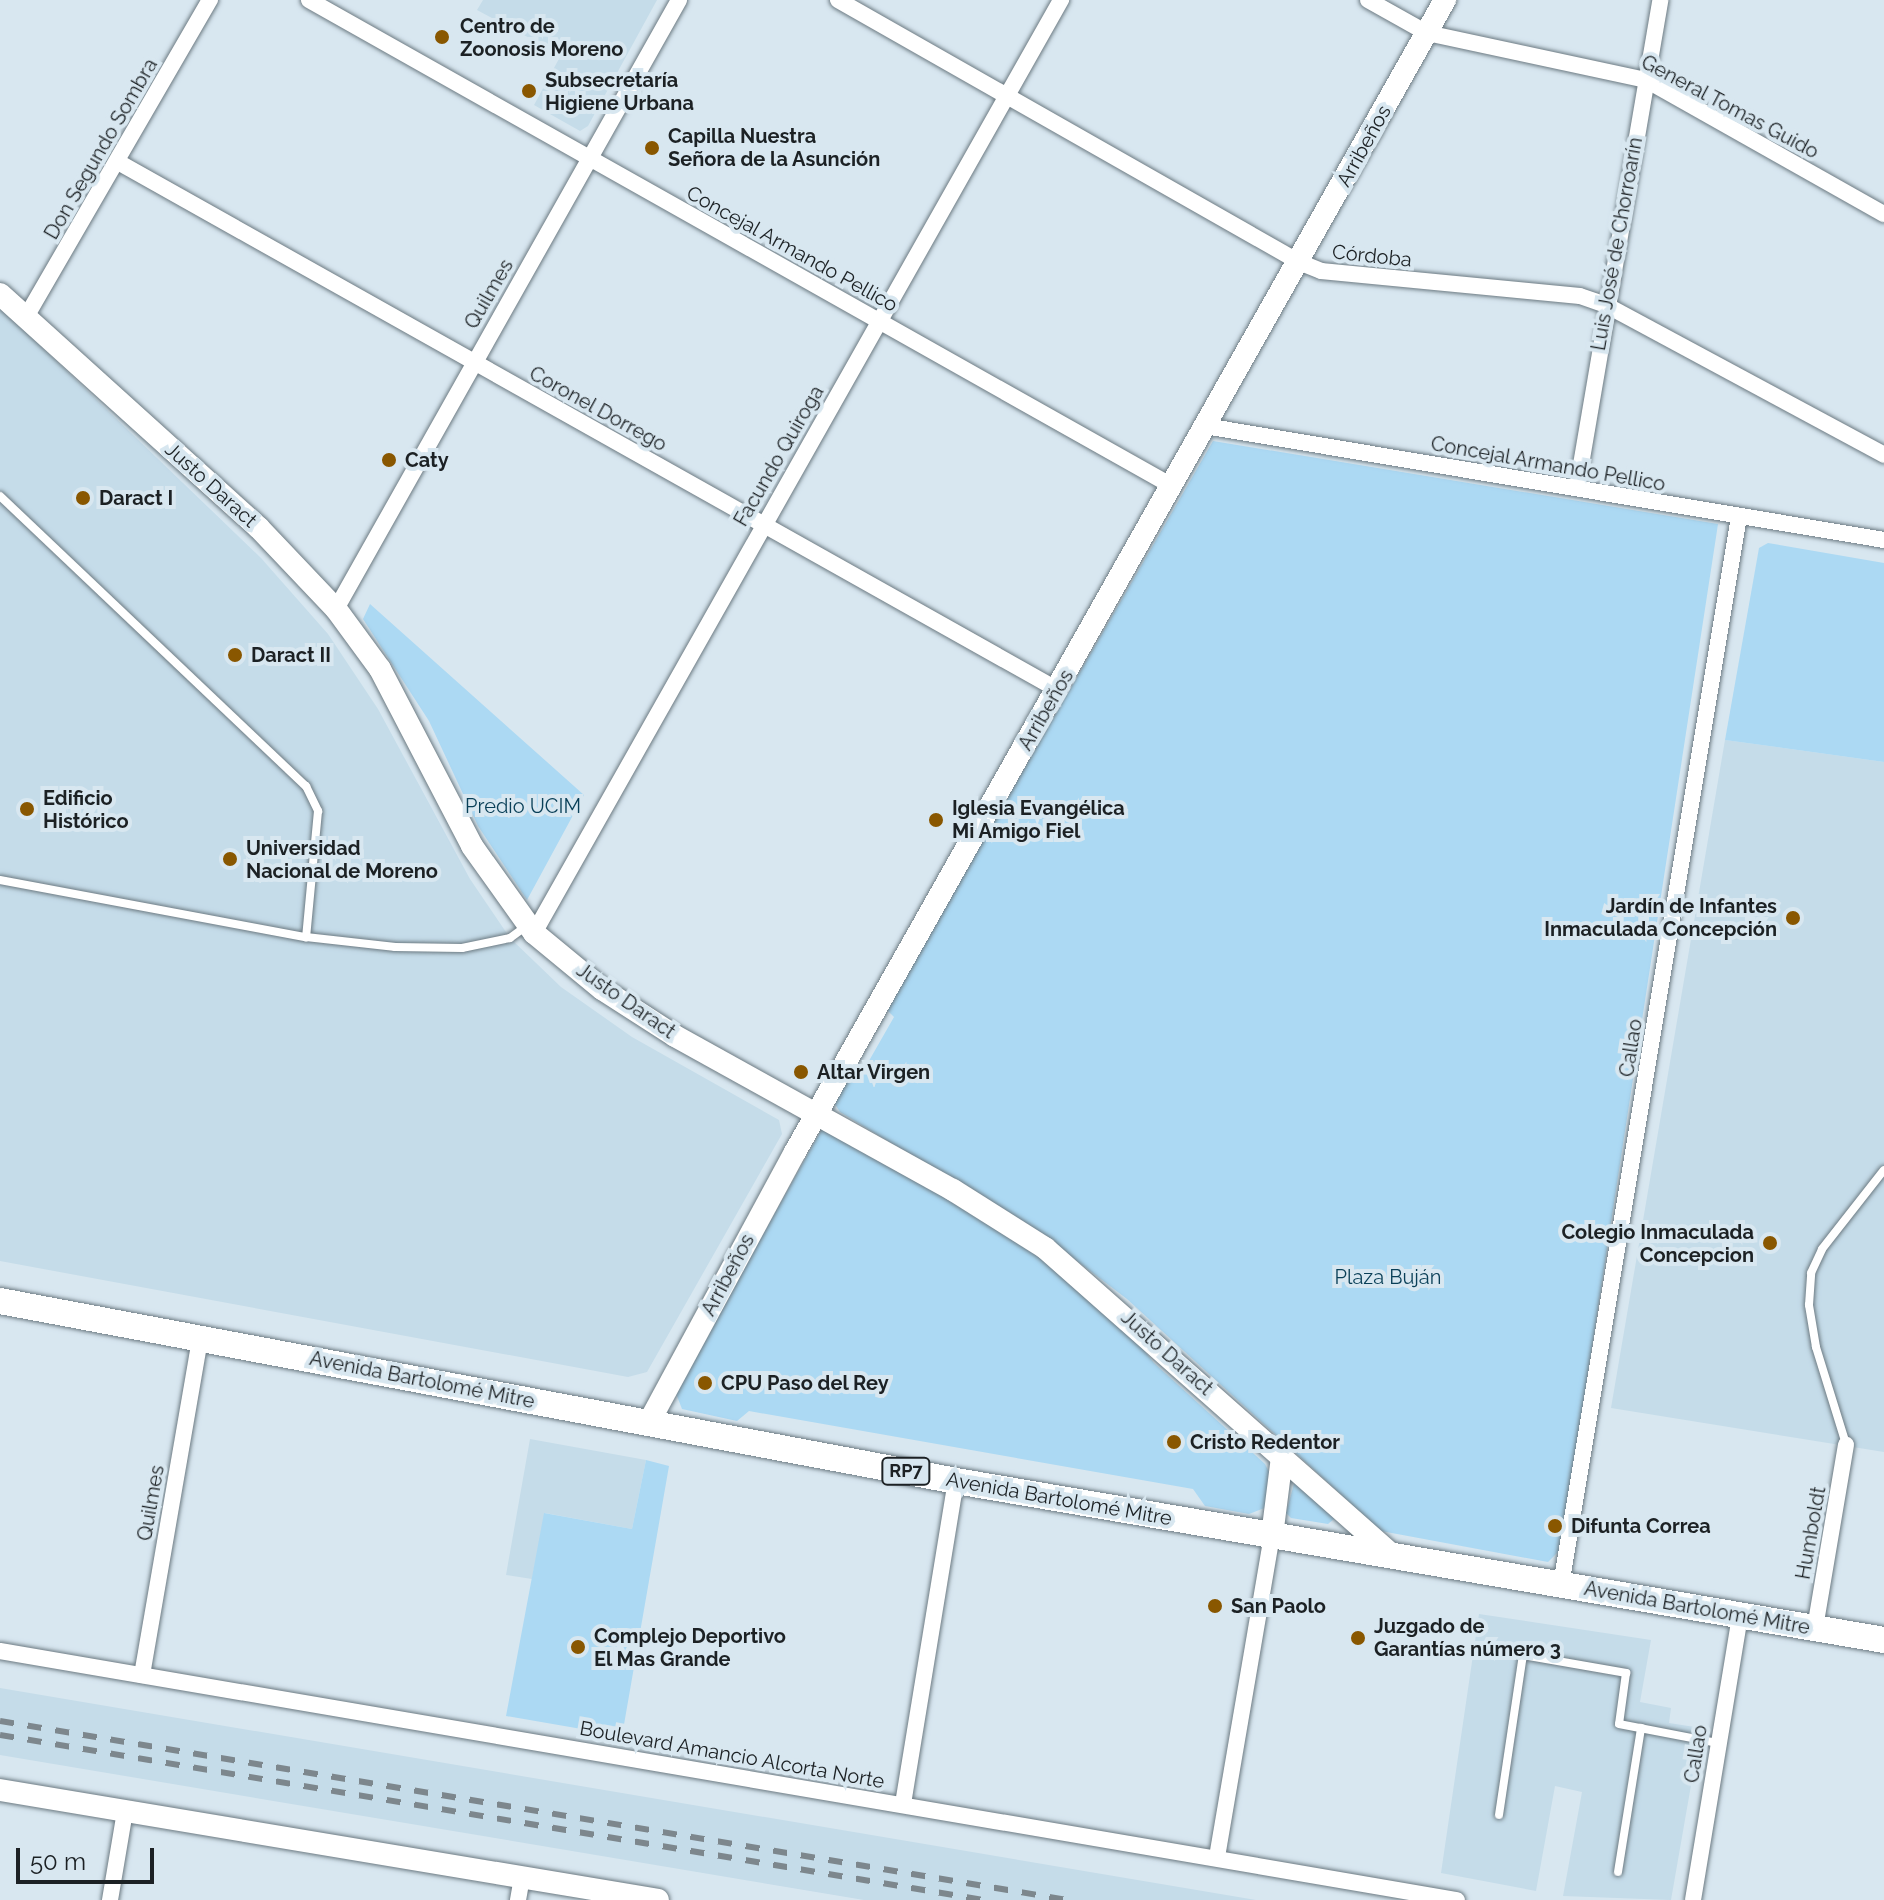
<!DOCTYPE html>
<html>
<head>
<meta charset="utf-8">
<style>
  body { margin:0 }
  #map { position:relative; width:1884px; height:1900px; overflow:hidden; background:#d8e7f0; font-family:Raleway,sans-serif }
  div>[style] { position:absolute }
  [style*='--x'] { left:calc(var(--x)*1px); top:calc(var(--y)*1px); width:calc(var(--w)*1px); rotate:calc(var(--a)*1deg) }
  .built>* { inset:0; background:#c5dce9 }
  .green>* { inset:0; background:#acd9f3 }
  .roads { filter:drop-shadow(0 0 2px #6c7a82) drop-shadow(0 0 2px #6c7a82) }
  .service>* { height:8px; margin:-4px; padding:0 4px; transform-origin:4px; border-radius:4px; background:#fff }
  .minor>* { height:16px; margin:-8px; padding:0 8px; transform-origin:8px; border-radius:8px; background:#fff }
  .tertiary>* { height:22px; margin:-11px; padding:0 11px; transform-origin:11px; border-radius:11px; background:#fff }
  .primary>* { height:26px; margin:-13px; padding:0 13px; transform-origin:13px; border-radius:13px; background:#fff }
  .rail>* { height:6px; margin-top:-3px; transform-origin:0; background:repeating-linear-gradient(90deg,#7d878d 0 14px,transparent 0 28px) }
  .dots>* { width:22px; height:22px; translate:-50% -50%; box-sizing:border-box; border:4px solid #d8e7f0; border-radius:50% }
  span { translate:-50% -50%; white-space:nowrap; text-align:center; line-height:1.15; -webkit-text-stroke:8px #d8e7f0; paint-order:stroke }
  .shield-label span { padding:2px 6px; background:#d8e7f0; border:2px solid; border-radius:6px; -webkit-text-stroke-width:0 }
  .shield-label { font-size:18px; color:#1c2124; font-weight:700 }
  .poi-label { font-size:20px; color:#1c2124; font-weight:700 }
  .left { translate:0 -50%; text-align:left }
  .right { translate:-100% -50%; text-align:right }
  .street-label { font-size:20px; color:#1c2124 }
  .park-label { font-size:20px; color:#093f57 }
  .scale { position:absolute; left:16px; top:1848px; width:138px; height:36px; box-sizing:border-box; border:4px solid #1c2124; border-top:0; padding-left:10px; font-size:24px; line-height:28px; white-space:nowrap; color:#1c2124; -webkit-text-stroke:6px #d8e7f0; paint-order:stroke }
</style>
</head>
<body>
<div id="map">
  <div class="built">
    <i style="clip-path:polygon(483px 0,657px 0,588px 126px,580px 131px,534px 105px,561px 55px,477px 10px)"></i>
    <i style="clip-path:polygon(0 307px,261px 558px,328px 634px,378px 709px,470px 879px,510px 938px,561px 987px,632px 1037px,779px 1120px,782px 1134px,647px 1372px,628px 1377px,0 1261px)"></i>
    <i style="clip-path:polygon(1725px 740px,1884px 762px,1884px 1452px,1611px 1408px)"></i>
    <i style="clip-path:polygon(530px 1439px,646px 1460px,632px 1529px,545px 1513px,532px 1579px,506px 1575px)"></i>
    <i style="clip-path:polygon(1479px 1614px,1651px 1640px,1640px 1702px,1671px 1708px,1669px 1723px,1701px 1728px,1671px 1900px,1563px 1896px,1582px 1792px,1555px 1786px,1536px 1891px,1441px 1873px)"></i>
    <i style="clip-path:polygon(0 1688px,1256px 1900px,864px 1900px,0 1755px)"></i>
  </div>
  <div class="green">
    <i style="clip-path:polygon(1213px 441px,1718px 524px,1561px 1549px,1548px 1562px,1381px 1531px,1127px 1299px,1043px 1235px,840px 1112px,835px 1104px,847px 1079px,858px 1080px,894px 1017px,886px 1009px)"></i>
    <i style="clip-path:polygon(1768px 543px,1884px 563px,1884px 762px,1725px 740px,1759px 548px)"></i>
    <i style="clip-path:polygon(370px 604px,584px 795px,527px 900px,478px 826px,429px 721px,363px 619px)"></i>
    <i style="clip-path:polygon(822px 1129px,941px 1192px,1044px 1259px,1123px 1324px,1154px 1363px,1265px 1464px,1272px 1478px,1267px 1507px,1249px 1514px,1205px 1506px,1193px 1489px,749px 1411px,737px 1421px,682px 1409px,675px 1391px)"></i>
    <i style="clip-path:polygon(646px 1460px,669px 1466px,622px 1736px,506px 1716px,544px 1513px,632px 1529px)"></i>
    <i style="clip-path:polygon(1294px 1484px,1305px 1486px,1332px 1511px,1334px 1519px,1328px 1524px,1291px 1518px,1286px 1513px)"></i>
  </div>
  <div class="roads">
    <div class="service">
      <i style="--x:0;--y:496;--w:422;--a:43.5"></i>
      <i style="--x:306;--y:786;--w:28;--a:64"></i>
      <i style="--x:318;--y:811;--w:127;--a:95.4"></i>
      <i style="--x:0;--y:880;--w:311;--a:10.6"></i>
      <i style="--x:306;--y:937;--w:90;--a:6.4"></i>
      <i style="--x:395;--y:947;--w:67;--a:0.9"></i>
      <i style="--x:462;--y:948;--w:49;--a:-11.8"></i>
      <i style="--x:510;--y:938;--w:22;--a:-36"></i>
      <i style="--x:1846;--y:1444;--w:102;--a:-107.2"></i>
      <i style="--x:1816;--y:1347;--w:43;--a:-99.5"></i>
      <i style="--x:1809;--y:1305;--w:32;--a:-86"></i>
      <i style="--x:1811;--y:1273;--w:26;--a:-65"></i>
      <i style="--x:1822;--y:1249;--w:100;--a:-51.9"></i>
      <i style="--x:1499;--y:1815;--w:162;--a:-81.5"></i>
      <i style="--x:1523;--y:1655;--w:105;--a:9.9"></i>
      <i style="--x:1626;--y:1673;--w:51;--a:97.8"></i>
      <i style="--x:1619;--y:1724;--w:101;--a:10.9"></i>
      <i style="--x:1618;--y:1872;--w:146;--a:-80.9"></i>
    </div>
    <div class="minor">
      <i style="--x:309;--y:0;--w:990;--a:29.39"></i>
      <i style="--x:838;--y:0;--w:530;--a:29.61"></i>
      <i style="--x:1299;--y:262;--w:24;--a:22"></i>
      <i style="--x:1321;--y:271;--w:260;--a:5.5"></i>
      <i style="--x:1580;--y:296;--w:28;--a:19"></i>
      <i style="--x:1606;--y:305;--w:316;--a:28.3"></i>
      <i style="--x:1368;--y:0;--w:68;--a:29.2"></i>
      <i style="--x:1427;--y:33;--w:224;--a:12.1"></i>
      <i style="--x:1646;--y:80;--w:273;--a:29.4"></i>
      <i style="--x:118;--y:162;--w:1078;--a:29.32"></i>
      <i style="--x:26;--y:317;--w:367;--a:-59.9"></i>
      <i style="--x:1205;--y:426;--w:689;--a:9.53"></i>
      <i style="--x:1577;--y:488;--w:495;--a:-80.3"></i>
      <i style="--x:336;--y:609;--w:699;--a:-60.61"></i>
      <i style="--x:534;--y:933;--w:1072;--a:-60.54"></i>
      <i style="--x:1561;--y:1585;--w:1083;--a:-80.54"></i>
      <i style="--x:1815;--y:1628;--w:186;--a:-80.4"></i>
      <i style="--x:0;--y:1651;--w:1478;--a:9.7"></i>
      <i style="--x:142;--y:1675;--w:342;--a:-80.2"></i>
      <i style="--x:903;--y:1804;--w:327;--a:-80.7"></i>
      <i style="--x:1217;--y:1857;--w:326;--a:-80.3"></i>
      <i style="--x:110;--y:1900;--w:90;--a:-80.4"></i>
      <i style="--x:518;--y:1900;--w:23;--a:-80"></i>
      <i style="--x:1693;--y:1900;--w:289;--a:-80.6"></i>
    </div>
    <div class="tertiary">
      <i style="--x:0;--y:294;--w:349;--a:42.1"></i>
      <i style="--x:259;--y:528;--w:112;--a:46.5"></i>
      <i style="--x:336;--y:609;--w:74;--a:53.7"></i>
      <i style="--x:380;--y:669;--w:199;--a:62.5"></i>
      <i style="--x:472;--y:846;--w:107;--a:54.5"></i>
      <i style="--x:534;--y:933;--w:88;--a:39.5"></i>
      <i style="--x:602;--y:989;--w:87;--a:32.8"></i>
      <i style="--x:675;--y:1036;--w:318;--a:29"></i>
      <i style="--x:953;--y:1190;--w:109;--a:32.2"></i>
      <i style="--x:1045;--y:1248;--w:468;--a:41.5"></i>
      <i style="--x:649;--y:1422;--w:307;--a:-61.6"></i>
      <i style="--x:795;--y:1152;--w:1323;--a:-60.57"></i>
      <i style="--x:1272;--y:1536;--w:80;--a:-82.8"></i>
      <i style="--x:0;--y:1790;--w:667;--a:9.49"></i>
    </div>
    <div class="primary">
      <i style="--x:0;--y:1301;--w:973;--a:10.66"></i>
      <i style="--x:956;--y:1481;--w:942;--a:9.72"></i>
    </div>
  </div>
  <div class="rail">
    <i style="--x:0;--y:1721;--w:1082;--a:9.52"></i>
    <i style="--x:0;--y:1735;--w:997;--a:9.53"></i>
  </div>
  <div class="dots">
    <i style="left:442px;top:37px;background:#895700"></i>
    <i style="left:529px;top:91px;background:#895700"></i>
    <i style="left:652px;top:148px;background:#895700"></i>
    <i style="left:389px;top:460px;background:#895700"></i>
    <i style="left:83px;top:498px;background:#895700"></i>
    <i style="left:235px;top:655px;background:#895700"></i>
    <i style="left:27px;top:809px;background:#895700"></i>
    <i style="left:936px;top:820px;background:#895700"></i>
    <i style="left:230px;top:859px;background:#895700"></i>
    <i style="left:1793px;top:918px;background:#895700"></i>
    <i style="left:801px;top:1072px;background:#895700"></i>
    <i style="left:1770px;top:1243px;background:#895700"></i>
    <i style="left:705px;top:1383px;background:#895700"></i>
    <i style="left:1174px;top:1442px;background:#895700"></i>
    <i style="left:1555px;top:1526px;background:#895700"></i>
    <i style="left:1215px;top:1606px;background:#895700"></i>
    <i style="left:1358px;top:1638px;background:#895700"></i>
    <i style="left:578px;top:1647px;background:#895700"></i>
  </div>
  <div class="shield-label">
    <span style="left:906px;top:1471px">RP7</span>
  </div>
  <div class="poi-label">
    <span class="left" style="left:460px;top:38px">Centro de<br>Zoonosis Moreno</span>
    <span class="left" style="left:545px;top:92px">Subsecretaría<br>Higiene Urbana</span>
    <span class="left" style="left:668px;top:148px">Capilla Nuestra<br>Señora de la Asunción</span>
    <span class="left" style="left:405px;top:460px">Caty</span>
    <span class="left" style="left:99px;top:498px">Daract I</span>
    <span class="left" style="left:251px;top:655px">Daract II</span>
    <span class="left" style="left:43px;top:810px">Edificio<br>Histórico</span>
    <span class="left" style="left:952px;top:820px">Iglesia Evangélica<br>Mi Amigo Fiel</span>
    <span class="left" style="left:246px;top:860px">Universidad<br>Nacional de Moreno</span>
    <span class="right" style="left:1777px;top:918px">Jardín de Infantes<br>Inmaculada Concepción</span>
    <span class="left" style="left:817px;top:1072px">Altar Virgen</span>
    <span class="right" style="left:1754px;top:1244px">Colegio Inmaculada<br>Concepcion</span>
    <span class="left" style="left:721px;top:1383px">CPU Paso del Rey</span>
    <span class="left" style="left:1190px;top:1442px">Cristo Redentor</span>
    <span class="left" style="left:1571px;top:1526px">Difunta Correa</span>
    <span class="left" style="left:1231px;top:1606px">San Paolo</span>
    <span class="left" style="left:1374px;top:1638px">Juzgado de<br>Garantías número 3</span>
    <span class="left" style="left:594px;top:1648px">Complejo Deportivo<br>El Mas Grande</span>
  </div>
  <div class="street-label">
    <span style="left:1730px;top:107px;rotate:28deg">General Tomas Guido</span>
    <span style="left:1364px;top:146px;rotate:-61deg">Arribeños</span>
    <span style="left:101px;top:149px;rotate:-60deg">Don Segundo Sombra</span>
    <span style="left:1617px;top:244px;rotate:-80deg">Luis José de Chorroarín</span>
    <span style="left:792px;top:249px;rotate:29deg">Concejal Armando Pellico</span>
    <span style="left:1372px;top:256px;rotate:6deg">Córdoba</span>
    <span style="left:489px;top:294px;rotate:-60deg">Quilmes</span>
    <span style="left:598px;top:409px;rotate:29deg">Coronel Dorrego</span>
    <span style="left:779px;top:456px;rotate:-60deg">Facundo Quiroga</span>
    <span style="left:1548px;top:464px;rotate:10deg">Concejal Armando Pellico</span>
    <span style="left:211px;top:485px;rotate:42deg">Justo Daract</span>
    <span style="left:1046px;top:710px;rotate:-60deg">Arribeños</span>
    <span style="left:626px;top:1001px;rotate:35deg">Justo Daract</span>
    <span style="left:1631px;top:1048px;rotate:-81deg">Callao</span>
    <span style="left:728px;top:1275px;rotate:-62deg">Arribeños</span>
    <span style="left:1167px;top:1353px;rotate:42deg">Justo Daract</span>
    <span style="left:422px;top:1380px;rotate:11deg">Avenida Bartolomé Mitre</span>
    <span style="left:1059px;top:1499px;rotate:10deg">Avenida Bartolomé Mitre</span>
    <span style="left:151px;top:1503px;rotate:-80deg">Quilmes</span>
    <span style="left:1811px;top:1533px;rotate:-80deg">Humboldt</span>
    <span style="left:1697px;top:1608px;rotate:10deg">Avenida Bartolomé Mitre</span>
    <span style="left:1696px;top:1754px;rotate:-81deg">Callao</span>
    <span style="left:732px;top:1755px;rotate:10deg">Boulevard Amancio Alcorta Norte</span>
  </div>
  <div class="park-label">
    <span style="left:523px;top:806px">Predio UCIM</span>
    <span style="left:1388px;top:1277px">Plaza Buján</span>
  </div>
  <div class="scale">50 m</div>
</div>
</body>
</html>
